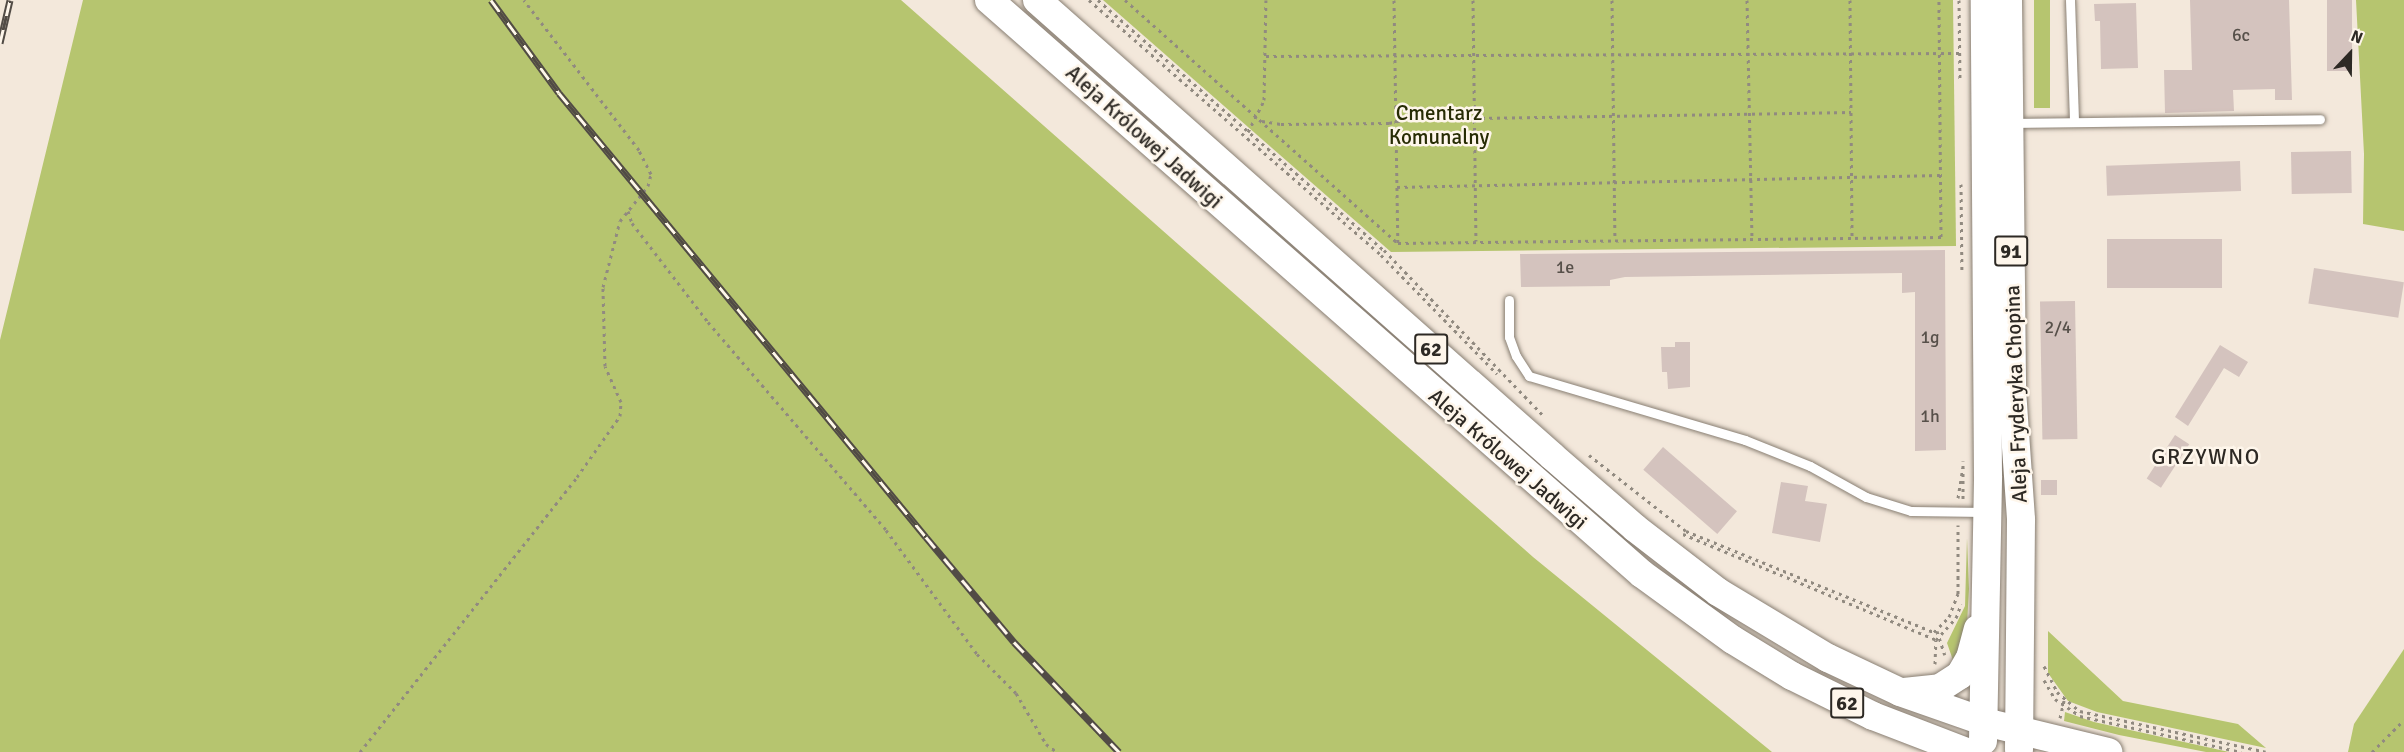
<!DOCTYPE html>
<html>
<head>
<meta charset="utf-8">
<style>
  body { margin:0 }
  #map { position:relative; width:2404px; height:752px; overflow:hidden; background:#f3e8db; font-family:Signika,sans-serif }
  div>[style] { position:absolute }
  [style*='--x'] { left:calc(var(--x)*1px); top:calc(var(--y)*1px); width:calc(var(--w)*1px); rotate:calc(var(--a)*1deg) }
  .green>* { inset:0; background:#b6c56f; transform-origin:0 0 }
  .building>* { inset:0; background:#d4c3be; transform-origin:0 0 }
  .path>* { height:3px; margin-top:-1.5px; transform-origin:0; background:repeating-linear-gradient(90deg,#918a80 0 3px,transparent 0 7.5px) }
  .roads { filter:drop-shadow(0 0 2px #887e72) drop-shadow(0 0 2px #887e72) }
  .service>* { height:9px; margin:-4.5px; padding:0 4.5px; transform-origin:4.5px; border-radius:4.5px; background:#fff }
  .primary>* { height:28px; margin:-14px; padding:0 14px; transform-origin:14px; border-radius:14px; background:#fff }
  .rail>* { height:7px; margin-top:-3.5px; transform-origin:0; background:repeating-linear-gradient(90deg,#fef6eb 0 14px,#514b45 0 28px); box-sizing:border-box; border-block:2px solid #514b45 }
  span { translate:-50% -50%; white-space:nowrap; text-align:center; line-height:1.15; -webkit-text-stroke:5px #fef6eb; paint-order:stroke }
  .number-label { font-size:18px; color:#57504a }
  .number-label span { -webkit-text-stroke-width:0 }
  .shield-label span { padding:2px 4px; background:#fef6eb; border:2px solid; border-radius:4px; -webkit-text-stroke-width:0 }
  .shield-label { font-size:20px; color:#2d2924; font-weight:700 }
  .park-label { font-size:21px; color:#272c04 }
  .street-label { font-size:21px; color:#2d2924 }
  .neighbourhood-label { font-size:22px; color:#2d2924; letter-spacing:1.5px }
  .north { position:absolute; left:2320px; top:24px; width:60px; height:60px; -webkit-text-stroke:4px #fef6eb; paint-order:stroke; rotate:22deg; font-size:16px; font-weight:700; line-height:24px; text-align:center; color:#2d2924 }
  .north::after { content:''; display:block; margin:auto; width:21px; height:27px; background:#2d2924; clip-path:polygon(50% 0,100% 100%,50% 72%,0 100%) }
</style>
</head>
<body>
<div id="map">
  <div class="green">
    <i style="clip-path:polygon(83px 0,901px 0,1533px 557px,1772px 752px,0 752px,0 340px)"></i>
    <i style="clip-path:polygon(1103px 0,1953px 0,1956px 246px,1391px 252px)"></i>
    <i style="left:2034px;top:0;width:16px;height:108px"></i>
    <i style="clip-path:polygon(2356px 0,2404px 0,2404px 231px,2363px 224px,2364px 154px)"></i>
    <i style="clip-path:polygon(1967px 538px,1969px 589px,1966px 642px,1955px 666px,1947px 643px,1965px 606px)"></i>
    <i style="clip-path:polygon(2048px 631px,2123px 701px,2238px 724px,2266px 748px,2097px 712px,2068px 701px,2048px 673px)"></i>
    <i style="clip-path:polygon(2404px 649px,2404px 752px,2348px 752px,2354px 724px)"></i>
    <i style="clip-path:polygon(2065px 712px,2094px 722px,2229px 752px,2206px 752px,2119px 735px,2064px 721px)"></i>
  </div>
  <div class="building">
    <i style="clip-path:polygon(2190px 0,2289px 0,2292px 100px,2275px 100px,2275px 89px,2233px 90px,2234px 111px,2165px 113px,2164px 70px,2192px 70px)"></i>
    <i style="left:2327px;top:0;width:25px;height:71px"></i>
    <i style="clip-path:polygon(2136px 3px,2138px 68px,2101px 69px,2100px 21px,2095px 21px,2094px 4px)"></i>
    <i style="left:2351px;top:151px;width:42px;height:60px;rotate:89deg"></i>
    <i style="left:2240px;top:161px;width:30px;height:134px;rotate:88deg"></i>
    <i style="left:2222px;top:239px;width:49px;height:115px;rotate:90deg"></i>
    <i style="clip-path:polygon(1945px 250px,1946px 450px,1915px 451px,1915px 292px,1902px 293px,1902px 273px,1625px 277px,1610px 280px,1610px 286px,1521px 287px,1520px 254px)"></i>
    <i style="left:2314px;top:268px;width:91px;height:36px;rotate:9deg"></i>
    <i style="left:2075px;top:301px;width:138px;height:35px;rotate:89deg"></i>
    <i style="clip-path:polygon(1675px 342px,1690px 342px,1690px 387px,1668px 389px,1667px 372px,1662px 372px,1661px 347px,1675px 347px)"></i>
    <i style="clip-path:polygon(2220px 345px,2248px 362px,2239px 377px,2224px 368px,2188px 426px,2175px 417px)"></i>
    <i style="left:2175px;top:435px;width:17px;height:52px;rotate:33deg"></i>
    <i style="left:1663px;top:447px;width:98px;height:30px;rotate:41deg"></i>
    <i style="left:2041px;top:480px;width:16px;height:15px"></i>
    <i style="clip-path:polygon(1781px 482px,1808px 486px,1805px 501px,1827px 504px,1820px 542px,1772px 533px)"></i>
  </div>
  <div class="path">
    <i style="--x:1089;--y:0;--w:388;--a:41.1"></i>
    <i style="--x:1381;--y:255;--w:166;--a:45.7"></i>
    <i style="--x:1098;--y:0;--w:380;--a:41.2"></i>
    <i style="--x:1384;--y:250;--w:229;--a:46.1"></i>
    <i style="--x:1125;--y:0;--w:365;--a:41.7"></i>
    <i style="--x:1398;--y:243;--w:543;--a:-0.63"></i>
    <i style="--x:1941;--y:237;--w:237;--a:-90.5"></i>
    <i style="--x:1394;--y:0;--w:243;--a:89.1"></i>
    <i style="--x:1473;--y:0;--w:241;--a:89.3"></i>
    <i style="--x:1612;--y:0;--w:239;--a:89.3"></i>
    <i style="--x:1747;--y:0;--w:239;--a:88.8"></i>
    <i style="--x:1850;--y:0;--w:238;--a:89.5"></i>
    <i style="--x:1959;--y:0;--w:79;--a:89.3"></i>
    <i style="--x:1266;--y:56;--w:694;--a:-0.25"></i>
    <i style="--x:1262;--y:121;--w:19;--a:9"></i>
    <i style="--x:1281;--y:124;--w:108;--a:-0.5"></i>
    <i style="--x:1389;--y:123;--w:18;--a:-13"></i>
    <i style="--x:1407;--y:119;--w:444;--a:-0.9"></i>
    <i style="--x:1248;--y:132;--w:36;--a:-63"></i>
    <i style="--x:1264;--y:100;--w:100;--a:-88.9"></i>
    <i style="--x:1961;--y:184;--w:89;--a:89.4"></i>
    <i style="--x:1397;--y:187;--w:543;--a:-1.27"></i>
    <i style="--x:628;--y:211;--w:13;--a:72"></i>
    <i style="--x:632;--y:223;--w:125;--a:52.5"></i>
    <i style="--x:708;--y:322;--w:274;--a:49.4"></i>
    <i style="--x:886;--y:530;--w:154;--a:53.7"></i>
    <i style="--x:977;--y:654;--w:55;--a:45"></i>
    <i style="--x:1016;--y:693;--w:59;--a:59.5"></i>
    <i style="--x:1046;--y:744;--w:14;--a:36"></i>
    <i style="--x:1589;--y:455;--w:123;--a:38.1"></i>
    <i style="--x:1686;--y:531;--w:268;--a:22.2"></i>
    <i style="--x:1934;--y:632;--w:21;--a:-45"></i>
    <i style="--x:1949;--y:617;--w:25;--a:-69"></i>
    <i style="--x:1958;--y:594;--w:69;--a:-90"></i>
    <i style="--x:1958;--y:498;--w:31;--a:-81"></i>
    <i style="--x:1963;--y:499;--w:38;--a:-90"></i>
    <i style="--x:1683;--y:534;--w:274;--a:22.7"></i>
    <i style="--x:1937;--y:631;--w:25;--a:72"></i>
    <i style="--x:1935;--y:664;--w:24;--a:-88"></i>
    <i style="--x:1936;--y:640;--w:30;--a:-48"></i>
    <i style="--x:1956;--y:618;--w:15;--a:-70"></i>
    <i style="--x:2044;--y:666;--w:29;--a:63"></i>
    <i style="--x:2057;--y:692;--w:30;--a:40"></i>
    <i style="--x:2080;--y:711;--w:190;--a:12.4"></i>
    <i style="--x:2044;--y:680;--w:22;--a:60"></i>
    <i style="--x:2055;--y:699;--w:30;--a:34"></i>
    <i style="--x:2080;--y:716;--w:165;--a:12.6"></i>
    <i style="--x:2060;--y:718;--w:18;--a:-77"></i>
    <i style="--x:360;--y:752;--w:350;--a:-51.7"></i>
    <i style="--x:577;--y:477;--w:75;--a:-54.8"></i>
    <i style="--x:620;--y:416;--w:14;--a:-86"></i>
    <i style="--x:621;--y:402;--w:39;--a:-114"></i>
    <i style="--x:605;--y:366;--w:79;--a:-91.5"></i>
    <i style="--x:603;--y:287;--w:68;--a:-75.6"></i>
    <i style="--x:620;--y:221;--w:45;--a:-51.3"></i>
    <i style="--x:648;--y:186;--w:12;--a:-76"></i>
    <i style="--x:651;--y:174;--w:27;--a:-117"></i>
    <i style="--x:639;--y:150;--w:189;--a:-127.5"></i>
    <i style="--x:2372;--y:752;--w:45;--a:-45"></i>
  </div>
  <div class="roads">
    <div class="service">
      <i style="--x:2070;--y:0;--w:122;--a:88.1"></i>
      <i style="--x:2013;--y:123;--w:307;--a:-0.7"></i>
      <i style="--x:1509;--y:300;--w:37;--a:90"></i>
      <i style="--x:1509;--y:337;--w:20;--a:70"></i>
      <i style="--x:1516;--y:356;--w:24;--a:57"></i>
      <i style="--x:1529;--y:376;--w:225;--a:16.5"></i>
      <i style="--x:1745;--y:440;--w:70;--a:21.8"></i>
      <i style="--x:1810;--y:466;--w:64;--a:29"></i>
      <i style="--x:1866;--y:497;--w:47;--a:17.3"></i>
      <i style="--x:1911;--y:511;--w:74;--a:0.8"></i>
    </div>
    <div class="primary">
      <i style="--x:989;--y:0;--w:869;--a:41.32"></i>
      <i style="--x:1642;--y:574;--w:112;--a:36"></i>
      <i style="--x:1733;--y:640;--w:69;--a:31.4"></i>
      <i style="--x:1792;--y:676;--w:90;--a:26.3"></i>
      <i style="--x:1873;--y:716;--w:101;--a:21"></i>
      <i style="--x:1037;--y:0;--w:688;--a:41.52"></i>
      <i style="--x:1552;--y:456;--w:110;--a:40.9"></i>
      <i style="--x:1635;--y:528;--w:105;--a:37.6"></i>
      <i style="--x:1718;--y:592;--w:128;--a:31"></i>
      <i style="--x:1828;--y:658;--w:80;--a:25.3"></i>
      <i style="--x:1900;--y:692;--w:90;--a:19.4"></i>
      <i style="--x:1985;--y:722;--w:127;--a:13.7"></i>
      <i style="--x:2008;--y:0;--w:390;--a:89.4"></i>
      <i style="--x:2012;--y:390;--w:130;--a:86"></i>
      <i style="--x:2021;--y:520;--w:230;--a:90.5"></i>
      <i style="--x:1904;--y:692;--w:36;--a:-6"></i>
      <i style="--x:1940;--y:688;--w:24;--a:-33"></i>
      <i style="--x:1960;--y:675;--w:20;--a:-60"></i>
      <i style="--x:1970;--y:658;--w:30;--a:-75"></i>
      <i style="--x:1983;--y:741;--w:265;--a:-88.9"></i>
      <i style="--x:1988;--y:476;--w:476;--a:-90.4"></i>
    </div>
  </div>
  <div class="rail">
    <i style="--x:491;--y:0;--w:115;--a:53.8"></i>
    <i style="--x:559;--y:93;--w:576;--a:50.42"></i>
    <i style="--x:926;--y:537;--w:137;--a:50"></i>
    <i style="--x:1014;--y:642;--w:152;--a:46.3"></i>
    <i style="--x:0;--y:43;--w:44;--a:-76.9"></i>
  </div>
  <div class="number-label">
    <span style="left:2241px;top:35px">6c</span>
    <span style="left:1565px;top:267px">1e</span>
    <span style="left:2058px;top:327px">2/4</span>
    <span style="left:1930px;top:337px">1g</span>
    <span style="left:1930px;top:416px">1h</span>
  </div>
  <div class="shield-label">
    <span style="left:2011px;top:251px">91</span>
    <span style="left:1431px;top:349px">62</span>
    <span style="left:1847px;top:703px">62</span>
  </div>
  <div class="park-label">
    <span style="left:1439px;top:125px">Cmentarz<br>Komunalny</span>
  </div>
  <div class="street-label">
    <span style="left:1144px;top:137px;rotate:42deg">Aleja Królowej Jadwigi</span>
    <span style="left:2016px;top:394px;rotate:-92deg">Aleja Fryderyka Chopina</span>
    <span style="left:1508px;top:459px;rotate:41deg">Aleja Królowej Jadwigi</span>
  </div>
  <div class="neighbourhood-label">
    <span style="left:2206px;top:457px">GRZYWNO</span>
  </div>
  <div class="north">N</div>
</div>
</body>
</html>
